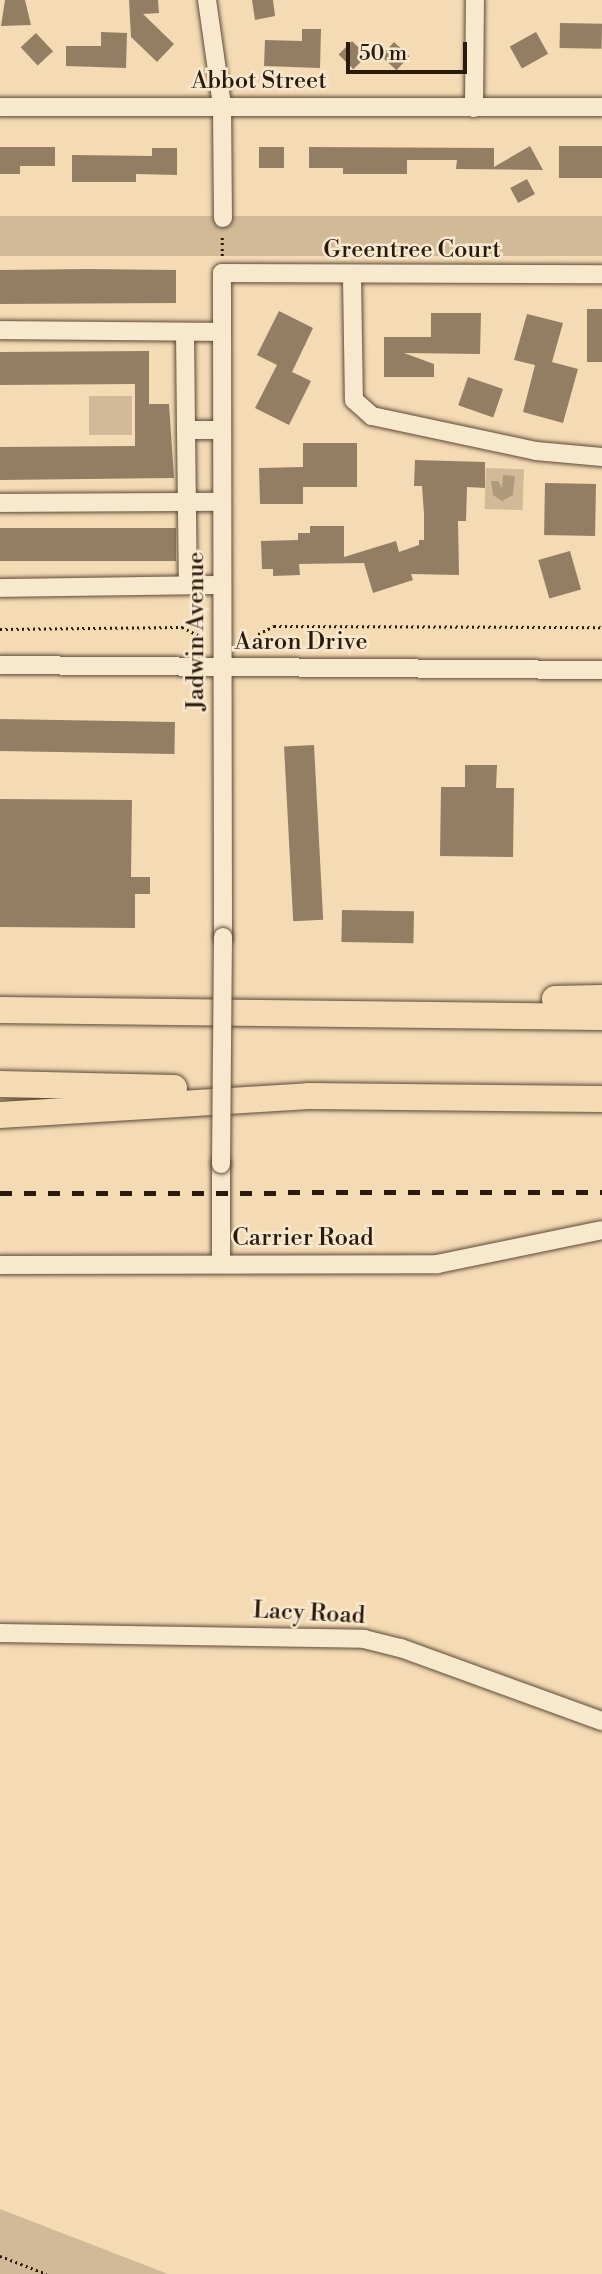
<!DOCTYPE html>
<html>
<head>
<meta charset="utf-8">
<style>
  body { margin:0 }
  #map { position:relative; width:602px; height:2274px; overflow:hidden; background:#f4dbb4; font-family:"Libre Bodoni",serif }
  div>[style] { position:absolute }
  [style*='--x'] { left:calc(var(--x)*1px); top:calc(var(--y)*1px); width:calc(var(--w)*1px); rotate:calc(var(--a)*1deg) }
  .green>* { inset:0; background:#d2ba98; transform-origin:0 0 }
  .water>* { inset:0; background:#af997b }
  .building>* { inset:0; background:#937e64; transform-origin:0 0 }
  .path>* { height:2.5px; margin-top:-1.25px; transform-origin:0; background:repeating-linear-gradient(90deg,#2a1a0d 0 2px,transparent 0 5.5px) }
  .roads { filter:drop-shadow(0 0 2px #5c4a37) drop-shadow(0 0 2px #5c4a37) }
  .minor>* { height:18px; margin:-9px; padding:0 9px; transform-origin:9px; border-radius:9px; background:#f8e8ce }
  .highway>* { height:26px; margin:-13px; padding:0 13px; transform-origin:13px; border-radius:13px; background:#f4dbb4 }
  .rail>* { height:4.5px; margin-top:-2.25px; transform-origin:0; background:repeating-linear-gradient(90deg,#2a1a0d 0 12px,transparent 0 24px) }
  .bridges { filter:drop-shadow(0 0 2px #5c4a37) drop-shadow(0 0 2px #5c4a37) }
  .minor-bridge>* { height:18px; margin:-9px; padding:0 9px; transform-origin:9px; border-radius:9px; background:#f8e8ce }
  span { translate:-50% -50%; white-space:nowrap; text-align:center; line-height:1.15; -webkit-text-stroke:5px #f8e8ce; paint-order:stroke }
  .street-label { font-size:24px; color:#2a1a0d }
  .scale { position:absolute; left:346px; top:42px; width:121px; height:32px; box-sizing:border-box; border:4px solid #2a1a0d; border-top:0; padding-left:9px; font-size:21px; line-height:24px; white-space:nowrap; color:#2a1a0d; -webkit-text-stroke:5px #f8e8ce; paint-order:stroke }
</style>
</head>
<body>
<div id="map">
  <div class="green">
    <i style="left:0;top:216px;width:602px;height:40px"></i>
    <i style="left:89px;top:396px;width:43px;height:39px"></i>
    <i style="left:486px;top:468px;width:38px;height:41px;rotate:2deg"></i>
    <i style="clip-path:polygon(0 2209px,168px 2274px,0 2274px)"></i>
  </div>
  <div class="water">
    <i style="clip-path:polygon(503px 475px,515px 476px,513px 495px,502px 501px,493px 495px,491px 481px,498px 481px,502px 488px)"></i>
  </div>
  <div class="building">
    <i style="clip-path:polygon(5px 0,25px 0,31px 25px,1px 26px)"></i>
    <i style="clip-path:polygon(129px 0,158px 0,159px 13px,143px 14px,174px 44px,157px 62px,131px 37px)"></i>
    <i style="clip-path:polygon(252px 0,273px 0,275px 16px,255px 20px)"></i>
    <i style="left:560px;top:23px;width:42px;height:25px;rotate:1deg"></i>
    <i style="clip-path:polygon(302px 29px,321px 29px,320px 68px,264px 66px,265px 40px,302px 41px)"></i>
    <i style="clip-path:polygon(101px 32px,127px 33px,126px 68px,66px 66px,66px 46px,101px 46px)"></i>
    <i style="left:536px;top:32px;width:25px;height:30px;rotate:61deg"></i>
    <i style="left:36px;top:33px;width:25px;height:21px;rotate:47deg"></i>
    <i style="left:352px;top:41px;width:21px;height:19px;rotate:45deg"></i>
    <i style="left:394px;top:42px;width:21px;height:19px;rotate:43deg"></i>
    <i style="clip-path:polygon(530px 146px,543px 170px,456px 169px,457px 160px,407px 160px,407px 174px,343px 174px,343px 168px,309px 168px,309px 147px,494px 148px,494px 167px)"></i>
    <i style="left:602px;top:146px;width:32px;height:43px;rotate:90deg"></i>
    <i style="clip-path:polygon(0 147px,55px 147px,55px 166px,20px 166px,20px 174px,0 174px)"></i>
    <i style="left:259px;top:147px;width:25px;height:21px"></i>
    <i style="clip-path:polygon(152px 148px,177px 148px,177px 175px,136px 174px,136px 182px,72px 182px,72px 155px,152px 156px)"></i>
    <i style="left:527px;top:179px;width:17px;height:19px;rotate:62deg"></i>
    <i style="clip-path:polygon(88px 269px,176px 270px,176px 303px,0 304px,0 270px)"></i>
    <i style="left:587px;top:309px;width:15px;height:53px"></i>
    <i style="clip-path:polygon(279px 311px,313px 328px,292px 372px,311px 381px,289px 425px,255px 408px,277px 365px,257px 355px)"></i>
    <i style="clip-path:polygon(431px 313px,481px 313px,480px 354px,404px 353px,434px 364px,434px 377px,384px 377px,384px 337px,431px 337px)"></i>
    <i style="clip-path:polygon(527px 314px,563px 323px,552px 362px,578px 369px,563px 423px,523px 412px,535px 365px,514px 360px)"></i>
    <i style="clip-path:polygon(149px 351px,149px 404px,169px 404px,174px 478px,0 480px,0 447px,135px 446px,135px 384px,0 385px,0 352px)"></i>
    <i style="left:468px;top:377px;width:37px;height:30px;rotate:19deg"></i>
    <i style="clip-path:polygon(303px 443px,357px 443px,357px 487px,303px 487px,303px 504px,260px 504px,259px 468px,303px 467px)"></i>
    <i style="clip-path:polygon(415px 460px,485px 462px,485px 488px,467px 487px,466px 521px,458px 521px,459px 575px,411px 574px,413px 580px,373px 593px,364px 563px,299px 564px,300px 575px,273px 576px,273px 569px,262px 569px,261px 541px,298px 540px,298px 533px,310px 533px,310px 526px,344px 526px,344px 557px,396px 541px,399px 552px,419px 545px,419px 540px,424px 540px,424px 514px,422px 486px,414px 486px)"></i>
    <i style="left:545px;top:483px;width:51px;height:52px;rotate:1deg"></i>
    <i style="left:0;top:528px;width:176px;height:33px"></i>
    <i style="left:570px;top:551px;width:40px;height:33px;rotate:74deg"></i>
    <i style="left:0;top:719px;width:175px;height:32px;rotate:1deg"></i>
    <i style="left:314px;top:745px;width:175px;height:30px;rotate:87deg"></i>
    <i style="clip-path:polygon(465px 765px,497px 765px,496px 788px,514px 788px,513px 857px,440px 856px,441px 787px,465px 787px)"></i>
    <i style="clip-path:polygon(0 799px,132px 800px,131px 877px,150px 877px,150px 894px,135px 894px,135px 928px,0 927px)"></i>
    <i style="left:342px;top:910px;width:72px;height:32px;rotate:1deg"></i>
  </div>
  <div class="path">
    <i style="--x:222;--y:256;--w:22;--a:-90"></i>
    <i style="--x:0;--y:629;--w:182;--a:-0.6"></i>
    <i style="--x:182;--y:627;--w:18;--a:27"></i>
    <i style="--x:258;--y:634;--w:18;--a:-27"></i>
    <i style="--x:274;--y:626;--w:328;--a:0.2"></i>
    <i style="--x:0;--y:2256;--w:50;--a:21"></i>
  </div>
  <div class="roads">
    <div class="minor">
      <i style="--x:207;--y:0;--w:106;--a:81.9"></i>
      <i style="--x:222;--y:105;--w:113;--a:89.5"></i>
      <i style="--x:0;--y:107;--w:602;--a:0"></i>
      <i style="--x:474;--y:108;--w:108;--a:-89.5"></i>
      <i style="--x:352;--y:277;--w:123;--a:89.1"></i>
      <i style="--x:354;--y:400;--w:24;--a:42"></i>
      <i style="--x:372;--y:416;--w:168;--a:12"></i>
      <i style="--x:536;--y:451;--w:66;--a:5.2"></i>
      <i style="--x:0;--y:330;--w:222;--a:0.5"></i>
      <i style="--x:185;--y:332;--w:98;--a:89.4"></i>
      <i style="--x:186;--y:430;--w:36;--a:0"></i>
      <i style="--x:186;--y:430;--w:155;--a:89.3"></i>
      <i style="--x:0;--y:503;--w:222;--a:-0.3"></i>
      <i style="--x:0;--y:588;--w:222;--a:-0.8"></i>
      <i style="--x:0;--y:665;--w:602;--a:0.48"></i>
      <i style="--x:223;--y:937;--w:664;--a:-90.09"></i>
      <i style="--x:222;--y:273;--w:380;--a:0.2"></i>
      <i style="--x:221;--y:1263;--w:99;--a:-90"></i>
      <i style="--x:0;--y:1265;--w:437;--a:-0.1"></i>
      <i style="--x:437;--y:1264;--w:168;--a:-11.6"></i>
      <i style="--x:0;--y:1633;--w:364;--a:0.9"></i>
      <i style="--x:364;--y:1639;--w:38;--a:14"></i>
      <i style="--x:401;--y:1648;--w:214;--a:20"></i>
    </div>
    <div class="highway">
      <i style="--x:555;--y:999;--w:47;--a:-1.2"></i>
      <i style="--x:0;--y:1010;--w:602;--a:0.67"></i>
      <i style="--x:0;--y:1084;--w:174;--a:1.3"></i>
      <i style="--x:0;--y:1115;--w:309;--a:-3.5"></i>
      <i style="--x:308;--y:1096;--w:294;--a:0.6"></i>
    </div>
  </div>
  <div class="rail">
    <i style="--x:0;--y:1193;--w:602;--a:-0.1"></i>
  </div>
  <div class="bridges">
    <div class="minor-bridge">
      <i style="--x:221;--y:1164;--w:227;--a:-89.5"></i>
    </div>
  </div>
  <div class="street-label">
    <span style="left:259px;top:82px">Abbot Street</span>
    <span style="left:412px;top:251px">Greentree Court</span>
    <span style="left:197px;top:631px;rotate:-90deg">Jadwin Avenue</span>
    <span style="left:301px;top:643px">Aaron Drive</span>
    <span style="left:303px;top:1239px">Carrier Road</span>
    <span style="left:309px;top:1614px;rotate:3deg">Lacy Road</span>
  </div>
  <div class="scale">50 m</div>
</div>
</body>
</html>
